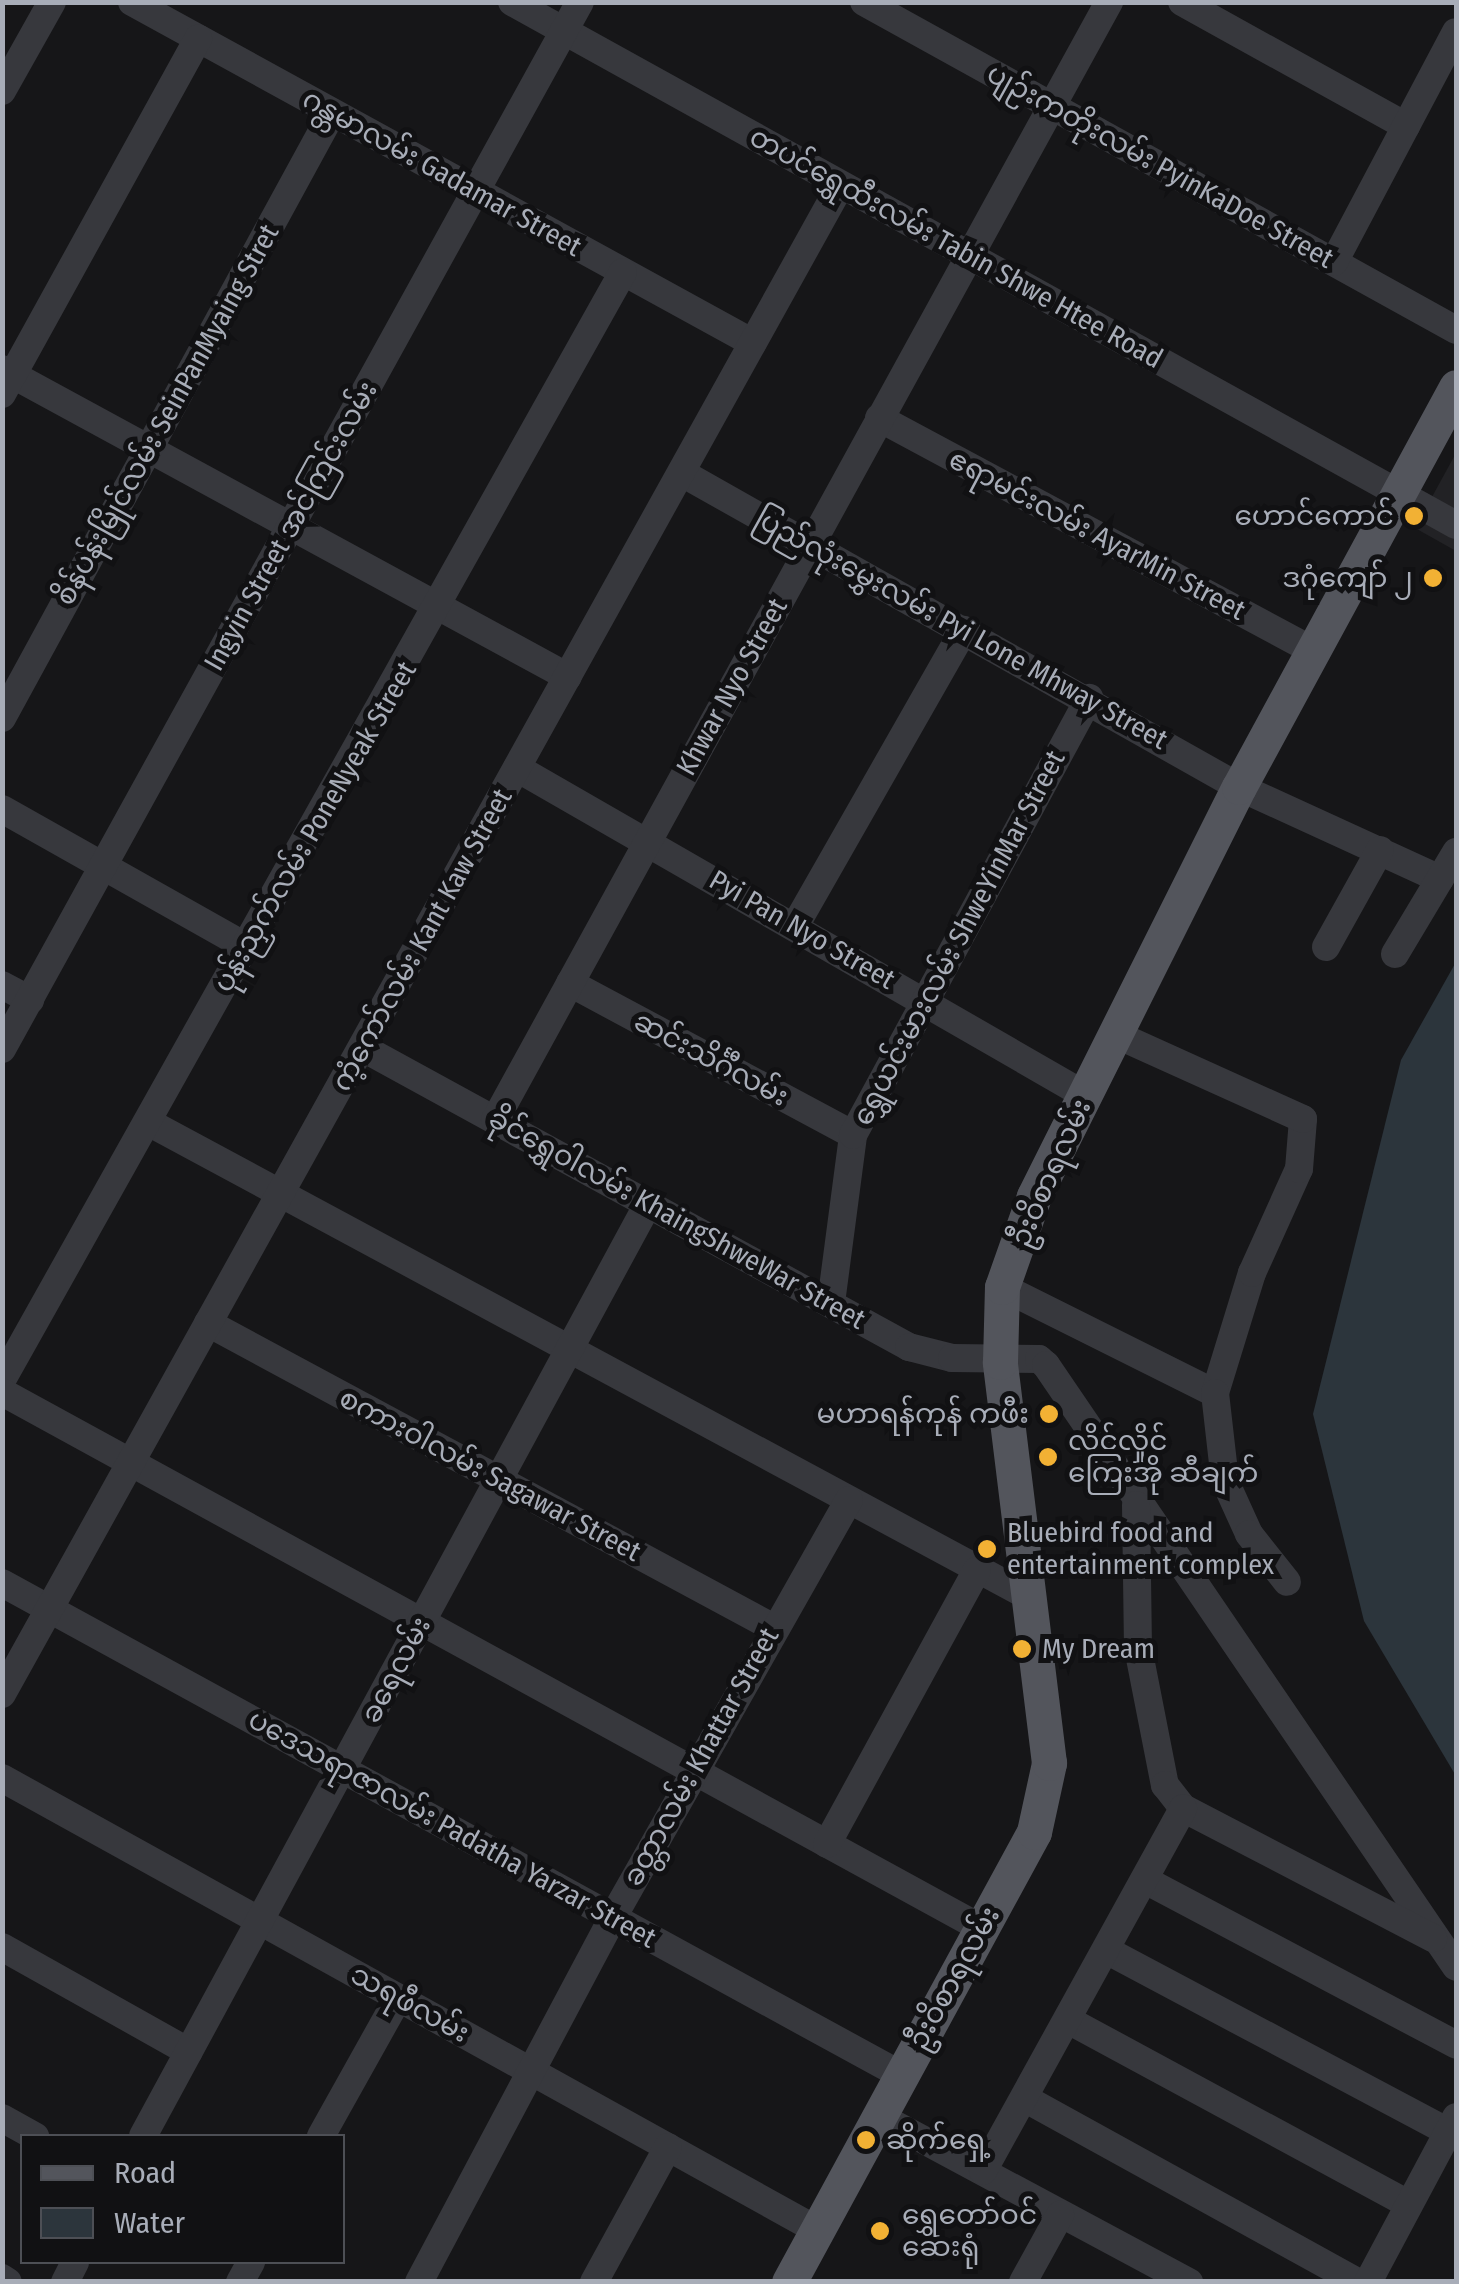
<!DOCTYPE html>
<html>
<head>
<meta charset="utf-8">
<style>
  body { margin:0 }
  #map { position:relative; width:1459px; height:2284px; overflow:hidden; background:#161618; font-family:"Fira Sans Condensed","Noto Sans Myanmar",sans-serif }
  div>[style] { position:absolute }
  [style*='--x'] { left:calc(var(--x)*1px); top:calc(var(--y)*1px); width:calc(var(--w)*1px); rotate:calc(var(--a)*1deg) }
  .built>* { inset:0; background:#222225 }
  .water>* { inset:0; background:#2c353c }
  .minor>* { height:28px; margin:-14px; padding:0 14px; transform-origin:14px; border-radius:14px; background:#37383d }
  .major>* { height:35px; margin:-17.5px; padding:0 17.5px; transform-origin:17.5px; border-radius:17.5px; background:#53555c }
  .dots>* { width:28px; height:28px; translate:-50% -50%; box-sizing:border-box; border:5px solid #111113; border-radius:50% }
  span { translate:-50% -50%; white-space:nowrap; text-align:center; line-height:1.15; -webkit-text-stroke:10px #111113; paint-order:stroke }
  .street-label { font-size:28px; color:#a8adb8 }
  .poi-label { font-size:28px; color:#a8adb8 }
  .right { translate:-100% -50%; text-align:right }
  .left { translate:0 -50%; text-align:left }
  .frame { position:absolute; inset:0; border:5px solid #a8adb8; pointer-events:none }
  .legend { position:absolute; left:20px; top:2134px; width:325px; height:130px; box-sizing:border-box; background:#111113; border:2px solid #4d4f55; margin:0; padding:12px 18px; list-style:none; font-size:30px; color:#a8adb8 }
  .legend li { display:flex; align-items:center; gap:20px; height:50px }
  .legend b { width:50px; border:2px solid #4d4f55 }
</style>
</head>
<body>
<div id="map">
  <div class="built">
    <i style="clip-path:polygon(1456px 453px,1456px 551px,1415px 528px)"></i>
  </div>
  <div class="water">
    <i style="clip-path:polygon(1456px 962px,1456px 1776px,1364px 1621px,1313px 1414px,1401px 1060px)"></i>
  </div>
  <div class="minor">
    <i style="--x:132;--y:2;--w:708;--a:28.77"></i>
    <i style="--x:512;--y:2;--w:1079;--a:28.99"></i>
    <i style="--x:864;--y:2;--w:677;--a:28.99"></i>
    <i style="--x:1182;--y:2;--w:256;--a:29"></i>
    <i style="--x:2;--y:91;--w:102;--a:-60.7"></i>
    <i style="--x:1334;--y:262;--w:260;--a:-62.1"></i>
    <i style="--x:2;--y:369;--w:644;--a:28.55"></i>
    <i style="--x:2;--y:394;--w:406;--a:-61.1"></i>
    <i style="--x:879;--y:418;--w:495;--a:28.2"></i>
    <i style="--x:682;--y:473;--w:639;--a:29.41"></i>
    <i style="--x:1239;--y:787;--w:221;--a:24.6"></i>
    <i style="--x:2;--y:718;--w:689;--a:-61.39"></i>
    <i style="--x:517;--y:768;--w:655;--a:29.93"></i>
    <i style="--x:2;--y:809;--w:281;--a:29.4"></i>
    <i style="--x:795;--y:926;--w:341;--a:-60.3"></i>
    <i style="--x:1326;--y:947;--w:111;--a:-60.9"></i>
    <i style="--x:1395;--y:954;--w:119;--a:-59.1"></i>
    <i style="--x:570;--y:983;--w:321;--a:28.2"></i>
    <i style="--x:2;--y:985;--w:32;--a:28"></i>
    <i style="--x:363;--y:1048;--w:623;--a:28.71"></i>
    <i style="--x:909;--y:1347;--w:44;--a:14.3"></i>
    <i style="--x:952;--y:1358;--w:87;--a:0.7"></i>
    <i style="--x:1039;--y:1359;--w:9;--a:41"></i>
    <i style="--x:1046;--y:1365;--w:728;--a:55.74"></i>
    <i style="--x:2;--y:1049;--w:1196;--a:-61.1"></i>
    <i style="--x:495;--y:1120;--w:1276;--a:-61.22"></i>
    <i style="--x:148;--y:1122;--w:1000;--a:28.31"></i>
    <i style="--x:1002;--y:1287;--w:238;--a:26.5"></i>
    <i style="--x:1215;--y:1393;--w:126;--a:-72.9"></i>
    <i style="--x:1252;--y:1273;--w:114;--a:-65.7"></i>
    <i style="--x:1299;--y:1169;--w:50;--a:-85.4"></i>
    <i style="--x:1303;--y:1119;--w:204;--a:-155.7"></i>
    <i style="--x:831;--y:1303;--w:169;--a:-82.5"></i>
    <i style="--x:853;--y:1135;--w:497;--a:-61.6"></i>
    <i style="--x:208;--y:1323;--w:641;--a:28.32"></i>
    <i style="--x:2;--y:1380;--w:1270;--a:-60.73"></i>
    <i style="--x:2;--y:1392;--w:1116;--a:28.7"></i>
    <i style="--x:1215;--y:1393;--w:89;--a:83.5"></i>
    <i style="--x:1225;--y:1481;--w:58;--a:65.6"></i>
    <i style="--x:1249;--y:1534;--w:61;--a:51.6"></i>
    <i style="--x:1136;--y:1505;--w:143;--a:89.2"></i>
    <i style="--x:1138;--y:1648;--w:140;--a:78.9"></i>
    <i style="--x:1165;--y:1785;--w:29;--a:52"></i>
    <i style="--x:1183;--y:1808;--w:282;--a:27.5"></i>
    <i style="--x:2;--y:1583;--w:1025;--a:28.69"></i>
    <i style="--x:2;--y:1694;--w:1725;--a:-60.94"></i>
    <i style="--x:2;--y:1778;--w:932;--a:29.01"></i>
    <i style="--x:827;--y:1844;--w:312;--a:-61.3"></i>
    <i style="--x:1145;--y:1880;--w:352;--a:27.9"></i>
    <i style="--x:2;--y:1947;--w:214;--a:29.3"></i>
    <i style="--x:1106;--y:1950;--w:387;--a:28"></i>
    <i style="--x:1068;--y:2020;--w:387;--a:28.4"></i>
    <i style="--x:1026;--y:2099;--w:379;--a:28.9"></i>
    <i style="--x:879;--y:2116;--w:352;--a:28.2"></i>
    <i style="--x:2;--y:2118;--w:38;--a:29"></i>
    <i style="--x:143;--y:2136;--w:1060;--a:-61.55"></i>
    <i style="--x:321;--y:2136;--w:158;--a:-60.8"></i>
    <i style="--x:983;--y:2171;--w:414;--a:-61.1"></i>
    <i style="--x:2;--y:2278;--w:7;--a:34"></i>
    <i style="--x:65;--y:2282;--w:22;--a:-63"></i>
    <i style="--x:240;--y:2282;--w:23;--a:-61"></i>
    <i style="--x:419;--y:2282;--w:413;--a:-62"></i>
    <i style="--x:613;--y:1917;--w:479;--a:-60.5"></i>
    <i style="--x:594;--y:2282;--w:154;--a:-61.3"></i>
    <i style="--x:1023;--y:2282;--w:77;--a:-61.1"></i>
    <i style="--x:1368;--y:2282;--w:187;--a:-61.9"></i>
  </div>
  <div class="major">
    <i style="--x:789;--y:2282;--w:512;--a:-61.43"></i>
    <i style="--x:1034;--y:1832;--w:71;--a:-77.7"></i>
    <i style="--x:1049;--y:1763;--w:404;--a:-97"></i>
    <i style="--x:1000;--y:1362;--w:75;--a:-88.5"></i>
    <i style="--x:1002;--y:1287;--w:96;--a:-70.6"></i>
    <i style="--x:1034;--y:1196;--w:457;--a:-63.4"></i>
    <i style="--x:1239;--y:787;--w:455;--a:-61.5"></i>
  </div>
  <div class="dots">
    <i style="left:1414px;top:516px;background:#f2b134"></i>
    <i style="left:1433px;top:578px;background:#f2b134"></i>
    <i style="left:1049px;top:1414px;background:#f2b134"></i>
    <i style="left:1048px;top:1457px;background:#f2b134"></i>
    <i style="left:987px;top:1549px;background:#f2b134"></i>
    <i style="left:1022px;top:1649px;background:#f2b134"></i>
    <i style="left:866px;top:2140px;background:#f2b134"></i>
    <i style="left:880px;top:2231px;background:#f2b134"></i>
  </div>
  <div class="street-label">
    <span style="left:1160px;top:166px;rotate:29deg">ပျဉ်းကတိုးလမ်း PyinKaDoe Street</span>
    <span style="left:442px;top:173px;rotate:29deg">ဂန္တမာလမ်း Gadamar Street</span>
    <span style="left:956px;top:248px;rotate:29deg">တပင်ရွှေထီးလမ်း Tabin Shwe Htee Road</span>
    <span style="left:167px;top:415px;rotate:-61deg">စိန်ပန်းမြိုင်လမ်း SeinPanMyaing Stret</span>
    <span style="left:291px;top:526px;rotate:-61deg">Ingyin Street အင်ကြင်းလမ်း</span>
    <span style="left:1097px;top:535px;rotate:28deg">ဧရာမင်းလမ်း AyarMin Street</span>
    <span style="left:961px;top:629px;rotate:29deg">ပြည်လုံးမွှေးလမ်း Pyi Lone Mhway Street</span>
    <span style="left:732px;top:687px;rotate:-61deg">Khwar Nyo Street</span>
    <span style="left:315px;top:827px;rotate:-60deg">ပုန်းညှက်လမ်း PoneNyeak Street</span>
    <span style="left:802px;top:930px;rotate:30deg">Pyi Pan Nyo Street</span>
    <span style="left:959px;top:938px;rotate:-62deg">ရွှေယင်းမားလမ်း ShweYinMar Street</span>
    <span style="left:422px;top:940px;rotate:-61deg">ကံ့ကော်လမ်း Kant Kaw Street</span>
    <span style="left:711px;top:1059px;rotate:28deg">ဆင်းသိင်္ဂီလမ်း</span>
    <span style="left:1051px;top:1173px;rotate:-66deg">ဦးဝိစာရလမ်း</span>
    <span style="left:677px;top:1219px;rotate:29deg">ခိုင်ရွှေဝါလမ်း KhaingShweWar Street</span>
    <span style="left:490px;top:1475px;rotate:28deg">စကားဝါလမ်း Sagawar Street</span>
    <span style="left:396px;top:1670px;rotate:-62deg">ခရေလမ်း</span>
    <span style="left:701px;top:1757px;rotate:-61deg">ခတ္တာလမ်း Khattar Street</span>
    <span style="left:452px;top:1829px;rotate:29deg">ပဒေသရာဇာလမ်း Padatha Yarzar Street</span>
    <span style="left:954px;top:1978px;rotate:-61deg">ဦးဝိစာရလမ်း</span>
    <span style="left:410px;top:2004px;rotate:29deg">သရဖီလမ်း</span>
  </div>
  <div class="poi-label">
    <span class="right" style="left:1394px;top:516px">ဟောင်ကောင်</span>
    <span class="right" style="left:1413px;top:578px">ဒဂုံကျော် ၂</span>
    <span class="right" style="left:1029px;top:1414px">မဟာရန်ကုန် ကဖီး</span>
    <span class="left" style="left:1068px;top:1457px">လှိုင်လှိုင်<br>ကြေးအို ဆီချက်</span>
    <span class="left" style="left:1007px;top:1549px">Bluebird food and<br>entertainment complex</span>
    <span class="left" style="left:1042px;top:1649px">My Dream</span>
    <span class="left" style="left:886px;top:2140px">ဆိုက်ရှေ့</span>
    <span class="left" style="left:902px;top:2231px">ရွှေတော်ဝင်<br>ဆေးရုံ</span>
  </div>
  <div class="frame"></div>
  <ul class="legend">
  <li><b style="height:12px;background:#53555c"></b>Road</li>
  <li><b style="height:28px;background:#2c353c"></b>Water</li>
  </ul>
</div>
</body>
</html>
